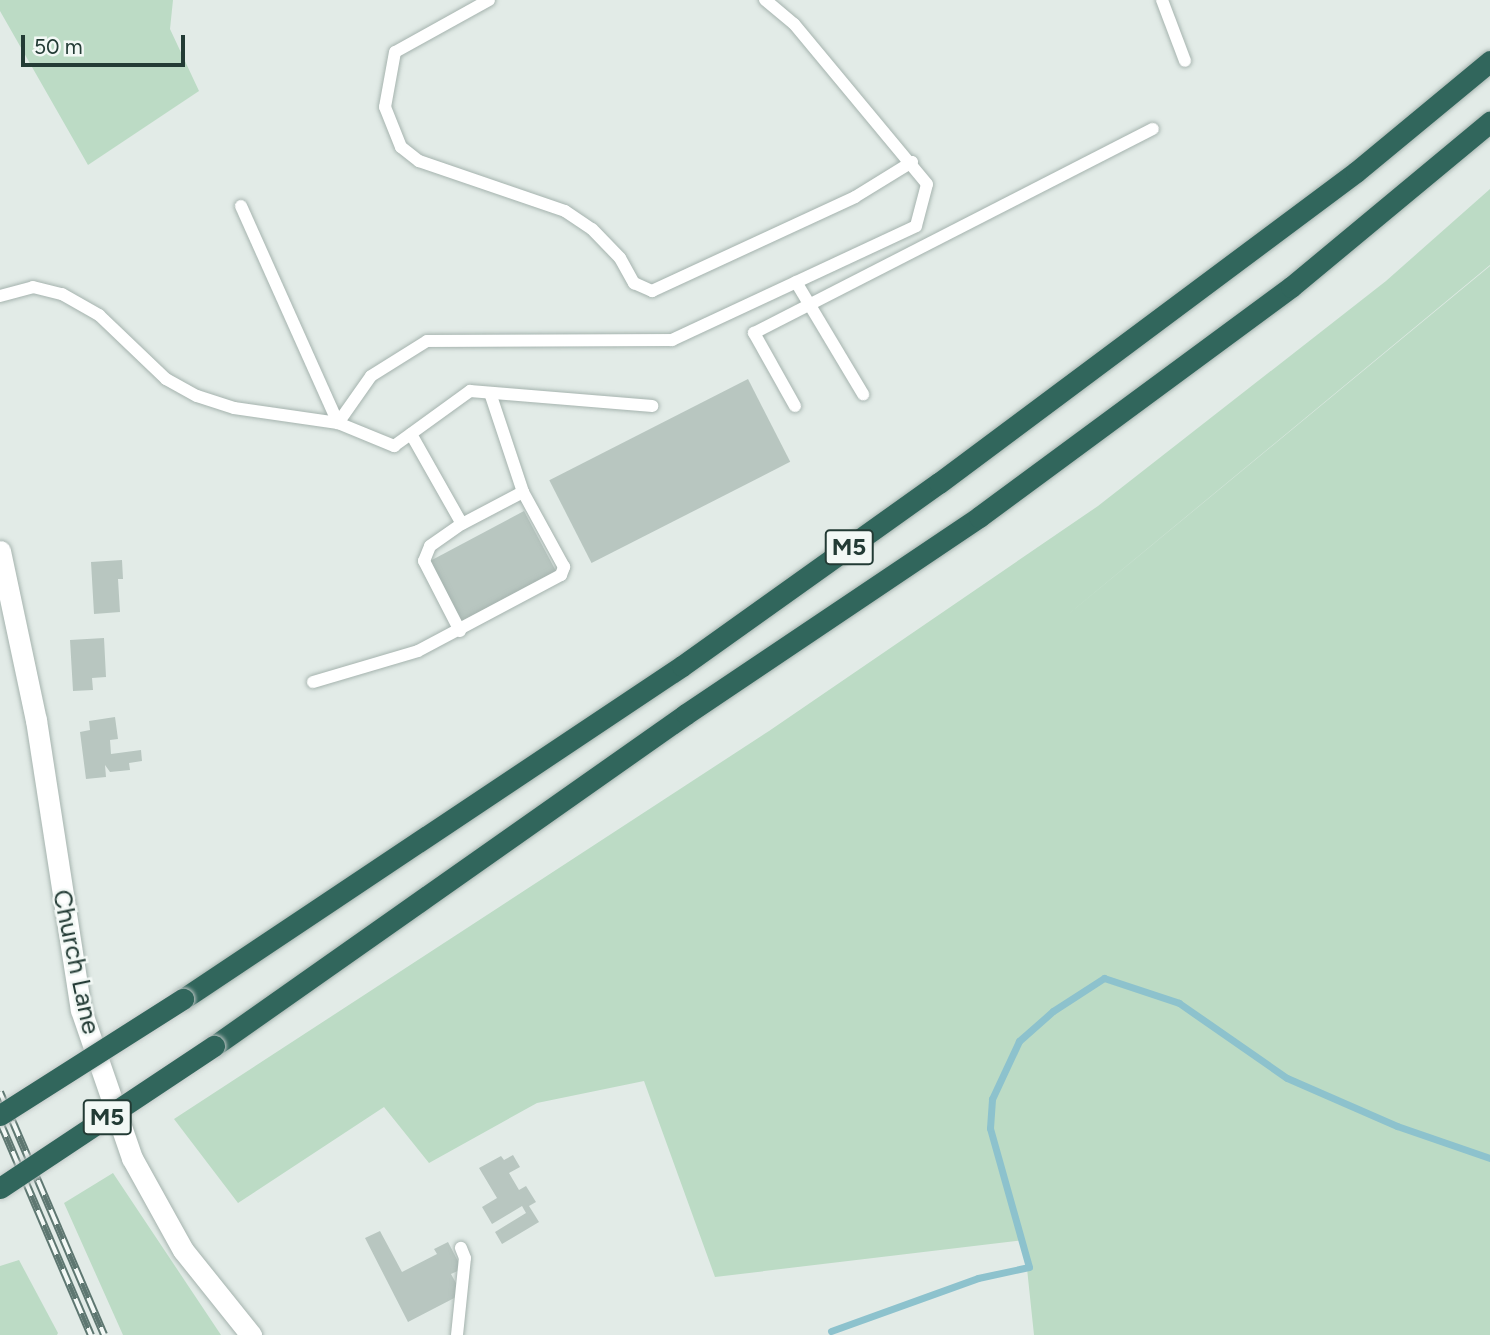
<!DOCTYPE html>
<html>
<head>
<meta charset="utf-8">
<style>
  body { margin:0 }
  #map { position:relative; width:1490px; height:1335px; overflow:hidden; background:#e2ebe7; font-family:Figtree,sans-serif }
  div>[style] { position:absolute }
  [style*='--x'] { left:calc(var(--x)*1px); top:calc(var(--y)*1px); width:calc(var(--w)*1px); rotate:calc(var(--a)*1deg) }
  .green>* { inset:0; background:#bcdbc5 }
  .stream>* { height:7px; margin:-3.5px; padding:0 3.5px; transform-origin:3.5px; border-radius:3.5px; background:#8dc2cd }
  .building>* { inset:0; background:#b8c6c0; transform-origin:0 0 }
  .roads { filter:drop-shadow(0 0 2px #a5b3ae) drop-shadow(0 0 2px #a5b3ae) }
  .service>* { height:12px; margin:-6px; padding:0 6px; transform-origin:6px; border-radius:6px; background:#fff }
  .tertiary>* { height:21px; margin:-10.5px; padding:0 10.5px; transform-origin:10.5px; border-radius:10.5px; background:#fff }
  .motorway>* { height:21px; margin:-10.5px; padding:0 10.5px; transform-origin:10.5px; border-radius:10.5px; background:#31665c }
  .rail>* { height:8px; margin-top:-4px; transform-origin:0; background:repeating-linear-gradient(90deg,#f2f8f5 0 16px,#5e7771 0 32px); box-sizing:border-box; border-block:2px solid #5e7771 }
  .bridges { filter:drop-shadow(0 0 2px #c1c8c6) drop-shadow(0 0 2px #c1c8c6) }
  .motorway-bridge>* { height:21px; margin:-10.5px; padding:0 10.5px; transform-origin:10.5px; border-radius:10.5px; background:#31665c }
  span { translate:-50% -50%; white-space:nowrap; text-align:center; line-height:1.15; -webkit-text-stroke:5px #f2f8f5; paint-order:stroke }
  .shield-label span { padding:2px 5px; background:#f2f8f5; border:2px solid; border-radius:5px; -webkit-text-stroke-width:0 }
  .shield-label { font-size:24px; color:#233b35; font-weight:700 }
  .street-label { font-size:26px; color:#233b35 }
  .scale { position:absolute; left:21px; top:35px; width:164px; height:32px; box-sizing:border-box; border:4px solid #233b35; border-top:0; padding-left:9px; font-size:21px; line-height:24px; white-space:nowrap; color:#233b35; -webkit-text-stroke:5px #f2f8f5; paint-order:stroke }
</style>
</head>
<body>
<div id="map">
  <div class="green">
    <i style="clip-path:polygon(0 0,173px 0,170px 29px,199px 91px,88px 165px,0 11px)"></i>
    <i style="clip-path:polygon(1490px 189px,1490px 265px,1054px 626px,1490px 266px,1490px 1335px,1034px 1335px,1024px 1240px,715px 1277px,644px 1081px,537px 1103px,429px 1163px,384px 1107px,238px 1203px,174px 1119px,769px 731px,1098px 506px,1386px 281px)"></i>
    <i style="clip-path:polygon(113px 1173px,221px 1335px,222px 1335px,123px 1335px,64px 1203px)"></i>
    <i style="clip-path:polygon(19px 1260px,58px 1333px,57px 1335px,0 1335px,0 1266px)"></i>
  </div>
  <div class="stream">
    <i style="--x:831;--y:1331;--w:156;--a:-19.8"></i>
    <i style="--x:978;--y:1278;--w:52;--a:-12.2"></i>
    <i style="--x:1029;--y:1267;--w:144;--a:-105.7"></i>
    <i style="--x:990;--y:1128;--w:29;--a:-86"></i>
    <i style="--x:992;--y:1099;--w:64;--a:-65"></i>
    <i style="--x:1019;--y:1041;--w:45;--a:-41.4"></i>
    <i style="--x:1053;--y:1011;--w:61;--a:-32.9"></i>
    <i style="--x:1104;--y:978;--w:79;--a:18.4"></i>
    <i style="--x:1179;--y:1003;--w:131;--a:34.8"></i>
    <i style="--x:1287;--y:1078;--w:120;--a:23.6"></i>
    <i style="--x:1397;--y:1126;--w:98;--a:19"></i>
  </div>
  <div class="building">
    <i style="left:748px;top:379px;width:93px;height:223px;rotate:63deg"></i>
    <i style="left:524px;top:511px;width:68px;height:108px;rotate:62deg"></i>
    <i style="clip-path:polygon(122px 560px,123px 579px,118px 579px,120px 612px,94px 614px,91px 562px)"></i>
    <i style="clip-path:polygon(104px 638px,106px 677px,92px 678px,93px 690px,73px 691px,70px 640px)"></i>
    <i style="clip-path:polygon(115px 717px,118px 739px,110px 740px,111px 754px,141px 750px,142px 761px,129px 763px,130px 770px,110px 772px,105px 765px,106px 777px,86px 779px,80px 732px,90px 730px,89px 721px)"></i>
    <i style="clip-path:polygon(513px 1155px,520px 1167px,509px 1173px,519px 1190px,526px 1186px,536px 1202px,529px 1206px,539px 1222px,502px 1244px,495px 1232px,526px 1213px,522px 1206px,492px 1224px,482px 1207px,497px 1198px,479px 1168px,501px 1156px,504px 1160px)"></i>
    <i style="clip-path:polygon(380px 1231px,402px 1272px,437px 1254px,434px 1249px,448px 1242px,462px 1269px,451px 1274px,462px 1294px,408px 1322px,365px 1238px)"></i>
  </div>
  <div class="roads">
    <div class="service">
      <i style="--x:489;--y:0;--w:107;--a:151"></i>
      <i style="--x:395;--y:52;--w:56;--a:100.3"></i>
      <i style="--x:385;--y:107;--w:43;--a:68.2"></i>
      <i style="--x:401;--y:147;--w:23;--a:38"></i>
      <i style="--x:419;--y:161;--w:154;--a:18.9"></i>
      <i style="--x:565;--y:211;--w:32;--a:34"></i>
      <i style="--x:592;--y:229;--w:40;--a:46"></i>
      <i style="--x:620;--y:258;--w:29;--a:61"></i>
      <i style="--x:634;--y:283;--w:20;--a:24"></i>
      <i style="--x:652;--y:291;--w:224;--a:-24.8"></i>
      <i style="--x:855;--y:197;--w:67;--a:-31.6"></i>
      <i style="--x:1162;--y:0;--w:65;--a:69.3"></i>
      <i style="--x:241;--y:206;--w:238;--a:65.9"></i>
      <i style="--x:338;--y:423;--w:61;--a:22.3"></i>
      <i style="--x:394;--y:446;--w:94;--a:-35.9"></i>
      <i style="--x:470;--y:391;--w:183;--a:4.7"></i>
      <i style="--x:796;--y:282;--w:131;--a:59.1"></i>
      <i style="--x:0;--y:296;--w:34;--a:-15"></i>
      <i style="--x:33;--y:287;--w:30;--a:14"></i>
      <i style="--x:62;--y:294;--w:43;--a:29.6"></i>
      <i style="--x:99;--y:315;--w:93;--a:43.7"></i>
      <i style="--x:166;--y:379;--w:35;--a:29"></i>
      <i style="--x:197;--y:396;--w:39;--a:18"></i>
      <i style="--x:234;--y:408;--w:105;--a:8.2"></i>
      <i style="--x:338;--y:423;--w:57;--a:-54.9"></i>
      <i style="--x:371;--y:376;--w:66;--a:-32"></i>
      <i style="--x:427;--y:341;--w:245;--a:-0.2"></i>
      <i style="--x:672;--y:340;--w:269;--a:-25"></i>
      <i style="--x:916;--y:226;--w:43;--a:-75.3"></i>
      <i style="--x:927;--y:184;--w:208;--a:-129.7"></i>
      <i style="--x:794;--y:24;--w:38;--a:-140"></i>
      <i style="--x:795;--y:406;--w:84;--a:-119.3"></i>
      <i style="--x:754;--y:333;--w:448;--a:-27.1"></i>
      <i style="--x:411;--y:434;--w:103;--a:60.5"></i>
      <i style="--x:462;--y:524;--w:69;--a:-27.7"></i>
      <i style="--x:523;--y:492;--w:104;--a:-108.4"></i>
      <i style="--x:460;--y:631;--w:79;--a:-117.2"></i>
      <i style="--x:424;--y:561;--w:16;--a:-68"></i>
      <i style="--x:430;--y:546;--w:39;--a:-35"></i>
      <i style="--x:313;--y:682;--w:109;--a:-16.4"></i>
      <i style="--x:418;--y:651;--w:162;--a:-28"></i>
      <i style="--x:561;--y:575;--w:9;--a:-69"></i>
      <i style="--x:564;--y:567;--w:85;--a:-118.7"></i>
      <i style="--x:457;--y:1335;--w:77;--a:-84.1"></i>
      <i style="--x:465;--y:1258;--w:11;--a:-112"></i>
    </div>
    <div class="tertiary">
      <i style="--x:0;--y:551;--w:173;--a:78"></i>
      <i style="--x:36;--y:720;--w:293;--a:81.2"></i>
      <i style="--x:81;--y:1010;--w:157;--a:71"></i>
      <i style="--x:132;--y:1158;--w:105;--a:61"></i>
      <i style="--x:183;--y:1250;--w:109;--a:51.3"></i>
    </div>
    <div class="motorway">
      <i style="--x:183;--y:999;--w:600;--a:-33.72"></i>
      <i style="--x:682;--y:666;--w:315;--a:-35.5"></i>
      <i style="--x:939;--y:483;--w:520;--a:-36.72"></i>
      <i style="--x:1356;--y:172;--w:174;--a:-39.6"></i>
      <i style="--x:214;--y:1046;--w:577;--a:-35.12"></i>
      <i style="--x:686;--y:714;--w:353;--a:-33.9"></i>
      <i style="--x:979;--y:517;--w:388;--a:-36.4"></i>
      <i style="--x:1291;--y:287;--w:259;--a:-39.7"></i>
    </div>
  </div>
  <div class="rail">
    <i style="--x:0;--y:1092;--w:264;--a:66.8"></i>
    <i style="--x:0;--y:1122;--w:232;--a:66.9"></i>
  </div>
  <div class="bridges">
    <div class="motorway-bridge">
      <i style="--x:0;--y:1115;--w:217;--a:-32.4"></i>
      <i style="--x:0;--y:1188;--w:257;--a:-33.6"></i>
    </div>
  </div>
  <div class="shield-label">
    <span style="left:849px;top:547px">M5</span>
    <span style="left:107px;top:1117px">M5</span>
  </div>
  <div class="street-label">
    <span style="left:76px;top:962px;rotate:78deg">Church Lane</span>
  </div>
  <div class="scale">50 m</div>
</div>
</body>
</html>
